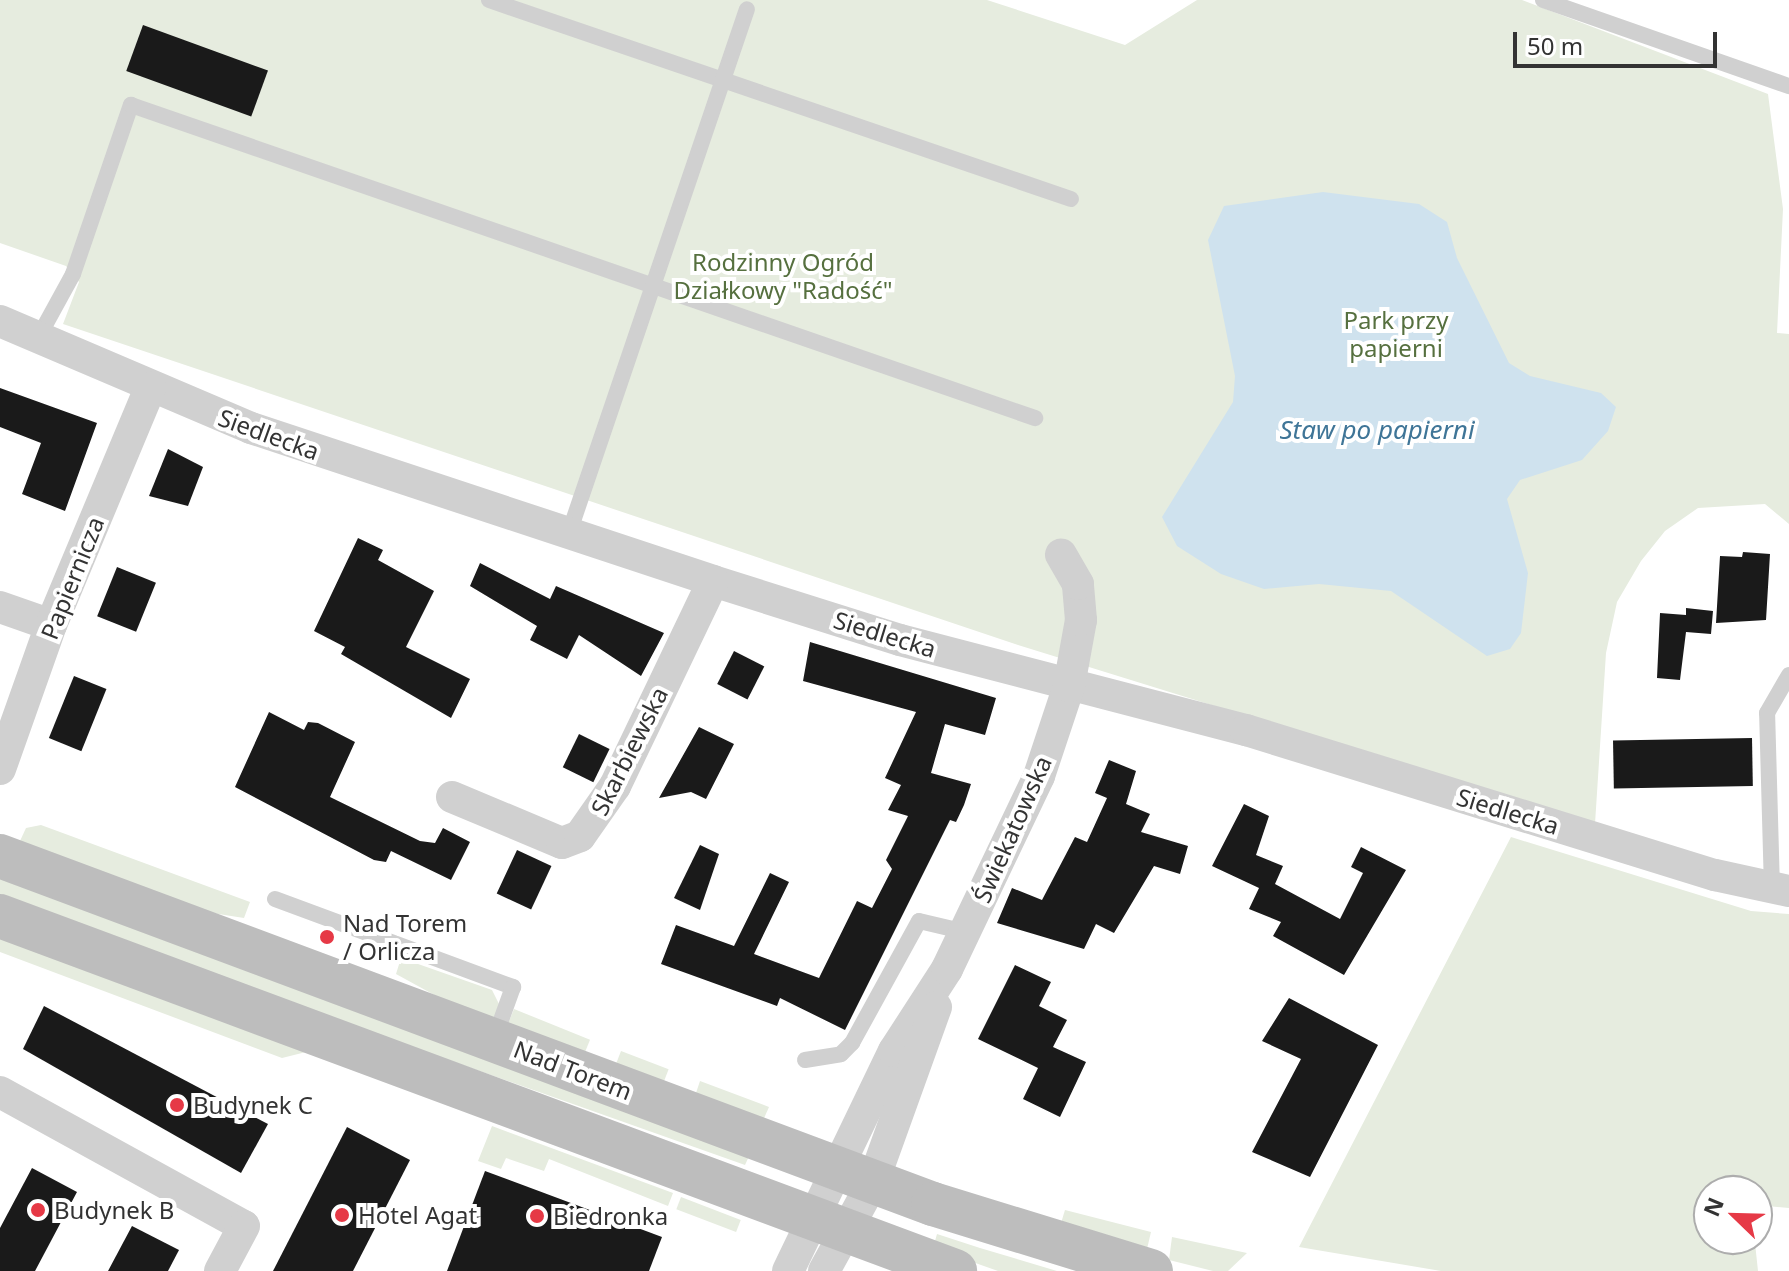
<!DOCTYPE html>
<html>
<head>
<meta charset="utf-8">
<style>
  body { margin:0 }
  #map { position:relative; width:1789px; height:1271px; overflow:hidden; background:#fff; font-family:"Noto Sans",sans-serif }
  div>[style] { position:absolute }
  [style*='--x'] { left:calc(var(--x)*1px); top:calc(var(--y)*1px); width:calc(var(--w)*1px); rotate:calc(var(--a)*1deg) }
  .green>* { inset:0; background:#e6ecdf; transform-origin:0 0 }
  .water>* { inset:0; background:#cfe2ee }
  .building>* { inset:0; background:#1a1a1a; transform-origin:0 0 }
  .service>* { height:16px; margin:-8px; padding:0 8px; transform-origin:8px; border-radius:8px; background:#d0d0d0 }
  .minor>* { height:32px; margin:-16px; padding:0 16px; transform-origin:16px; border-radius:16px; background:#d0d0d0 }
  .secondary>* { height:44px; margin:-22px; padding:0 22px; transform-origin:22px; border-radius:22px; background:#bdbdbd }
  .dots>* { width:22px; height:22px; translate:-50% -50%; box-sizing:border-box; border:4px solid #fff; border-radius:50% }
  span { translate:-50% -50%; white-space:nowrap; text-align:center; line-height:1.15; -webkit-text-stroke:8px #fff; paint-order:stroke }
  .park-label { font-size:24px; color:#56703f }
  .street-label { font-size:24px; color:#333 }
  .poi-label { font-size:24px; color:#333 }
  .left { translate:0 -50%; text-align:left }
  .water-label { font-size:26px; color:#3f7597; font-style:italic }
  .north { position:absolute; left:1693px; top:1175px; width:80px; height:80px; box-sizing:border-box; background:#fff; border:2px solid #adadad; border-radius:50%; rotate:293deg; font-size:22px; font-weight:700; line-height:32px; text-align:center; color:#333 }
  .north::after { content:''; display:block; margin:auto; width:28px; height:36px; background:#e63946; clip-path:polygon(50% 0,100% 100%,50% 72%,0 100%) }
  .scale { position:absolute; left:1513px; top:32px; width:204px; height:36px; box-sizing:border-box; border:4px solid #333; border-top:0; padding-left:10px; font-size:24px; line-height:28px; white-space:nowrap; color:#333; -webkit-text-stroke:6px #fff; paint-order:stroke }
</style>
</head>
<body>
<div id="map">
  <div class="green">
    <i style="clip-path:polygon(0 0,987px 0,1125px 45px,1197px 0,1522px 0,1768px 94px,1783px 209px,1777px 333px,1789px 334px,1789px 524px,1765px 504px,1698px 508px,1665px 531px,1641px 561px,1617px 602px,1606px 653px,1595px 824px,1018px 645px,63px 324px,79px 282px,66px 266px,0 243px)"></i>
    <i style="clip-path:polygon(41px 825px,250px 902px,244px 918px,180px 908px,20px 841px,26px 828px)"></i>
    <i style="clip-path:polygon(1511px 837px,1751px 911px,1789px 914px,1789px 1208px,1757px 1205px,1757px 1191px,1709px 1191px,1709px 1239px,1755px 1243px,1758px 1271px,1441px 1271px,1299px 1247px)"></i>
    <i style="clip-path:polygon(0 872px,750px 1154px,745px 1165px,0 901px)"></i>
    <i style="clip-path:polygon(0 929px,310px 1051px,282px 1058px,0 952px)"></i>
    <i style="clip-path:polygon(401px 958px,492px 990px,499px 1004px,495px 1017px,480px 1020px,396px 974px)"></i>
    <i style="left:514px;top:1009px;width:82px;height:16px;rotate:22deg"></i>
    <i style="left:621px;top:1051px;width:51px;height:15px;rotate:21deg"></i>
    <i style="clip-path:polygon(700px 1081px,769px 1107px,761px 1125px,695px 1096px)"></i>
    <i style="clip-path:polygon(492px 1126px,673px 1193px,668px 1206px,549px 1159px,544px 1171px,506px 1158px,501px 1169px,478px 1161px)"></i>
    <i style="left:681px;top:1197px;width:64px;height:13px;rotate:21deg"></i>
    <i style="clip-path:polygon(1065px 1210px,1151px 1232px,1147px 1249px,1061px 1223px)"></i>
    <i style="clip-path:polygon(937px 1234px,980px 1248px,1057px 1271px,998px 1271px,933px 1248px)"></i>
    <i style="clip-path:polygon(1172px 1237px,1247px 1253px,1228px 1271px,1213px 1271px,1169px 1260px)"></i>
  </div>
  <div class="water">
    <i style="clip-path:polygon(1323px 192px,1419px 204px,1447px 222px,1457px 258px,1509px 363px,1530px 376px,1601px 393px,1616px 407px,1608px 431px,1582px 460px,1520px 480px,1507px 499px,1528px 573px,1521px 633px,1510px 649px,1487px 656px,1391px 591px,1319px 584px,1264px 589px,1221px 574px,1177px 546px,1162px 517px,1233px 402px,1235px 376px,1208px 240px,1224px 206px)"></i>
  </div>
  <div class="building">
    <i style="left:143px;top:25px;width:133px;height:49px;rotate:20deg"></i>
    <i style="clip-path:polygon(0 388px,97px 423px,65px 511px,22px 494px,41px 443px,0 427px)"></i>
    <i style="clip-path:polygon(168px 449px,203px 467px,188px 506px,149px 496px)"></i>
    <i style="clip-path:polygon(358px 538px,383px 550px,378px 560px,434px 591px,406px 647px,470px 679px,451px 718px,341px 654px,345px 647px,314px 631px)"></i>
    <i style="clip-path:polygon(1743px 552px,1770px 554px,1766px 620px,1716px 623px,1720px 556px,1742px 557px)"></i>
    <i style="clip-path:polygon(480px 563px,550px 599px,556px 586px,664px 633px,641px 676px,579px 635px,567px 659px,530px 640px,537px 626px,470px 586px)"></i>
    <i style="left:117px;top:567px;width:42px;height:53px;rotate:22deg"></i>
    <i style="clip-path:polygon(1686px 608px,1713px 611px,1711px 634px,1686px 632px,1680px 680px,1657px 678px,1660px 613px,1686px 615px)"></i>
    <i style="clip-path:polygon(810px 642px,996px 698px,985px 735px,945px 724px,931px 773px,971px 784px,964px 805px,956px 822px,950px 820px,845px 1030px,780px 998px,777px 1006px,661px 964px,676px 925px,734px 946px,770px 873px,789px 882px,754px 954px,819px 978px,857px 901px,872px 908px,892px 869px,886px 860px,908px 816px,888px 810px,901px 785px,885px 778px,916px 712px,803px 681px)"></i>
    <i style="left:734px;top:651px;width:34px;height:37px;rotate:27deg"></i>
    <i style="left:74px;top:676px;width:35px;height:67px;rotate:22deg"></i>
    <i style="clip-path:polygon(269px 712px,304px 730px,308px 722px,318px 723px,355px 742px,330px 797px,420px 841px,435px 843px,443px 828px,470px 842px,451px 880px,391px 851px,386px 862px,374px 860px,235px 787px)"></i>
    <i style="clip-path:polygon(699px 727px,734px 744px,706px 799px,691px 792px,659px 798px)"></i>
    <i style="left:579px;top:734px;width:34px;height:37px;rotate:26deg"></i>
    <i style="left:1752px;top:738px;width:48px;height:139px;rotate:89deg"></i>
    <i style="clip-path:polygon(1109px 760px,1136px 771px,1126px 804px,1150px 814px,1141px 832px,1188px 846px,1180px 874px,1154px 866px,1114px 933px,1096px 924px,1084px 949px,997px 923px,1012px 888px,1042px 900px,1075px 837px,1087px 842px,1107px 798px,1095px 793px)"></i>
    <i style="clip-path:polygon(1244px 804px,1269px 816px,1256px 855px,1283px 866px,1275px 884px,1340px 919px,1363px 873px,1351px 867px,1361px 847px,1406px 870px,1344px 975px,1273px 936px,1281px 922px,1249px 909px,1259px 888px,1212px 866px)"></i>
    <i style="clip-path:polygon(700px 845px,719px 854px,700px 910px,674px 898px)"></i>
    <i style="left:517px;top:850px;width:38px;height:48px;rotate:25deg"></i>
    <i style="clip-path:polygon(1015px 965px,1051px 982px,1039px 1006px,1067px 1020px,1053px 1047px,1086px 1062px,1060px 1117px,1023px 1099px,1038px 1068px,978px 1039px)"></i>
    <i style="clip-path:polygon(1289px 998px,1378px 1045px,1310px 1177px,1252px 1152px,1301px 1059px,1262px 1041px)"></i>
    <i style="clip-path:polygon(44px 1006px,268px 1124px,241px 1173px,23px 1049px)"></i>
    <i style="clip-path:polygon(347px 1127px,410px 1160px,353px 1271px,273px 1271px)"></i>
    <i style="clip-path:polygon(32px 1168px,77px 1192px,35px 1271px,0 1271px,0 1228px)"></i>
    <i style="clip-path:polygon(485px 1171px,662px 1237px,649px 1271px,447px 1271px)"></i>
    <i style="clip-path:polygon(132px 1226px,179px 1250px,168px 1271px,108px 1271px)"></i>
  </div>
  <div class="service">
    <i style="--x:489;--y:0;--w:615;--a:18.88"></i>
    <i style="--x:1543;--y:0;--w:261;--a:19.3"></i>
    <i style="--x:38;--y:338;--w:73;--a:-61.3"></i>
    <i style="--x:73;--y:274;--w:179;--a:-71.1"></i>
    <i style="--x:131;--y:105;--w:957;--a:19.1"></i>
    <i style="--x:569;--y:533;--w:553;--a:-71.24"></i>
    <i style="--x:1772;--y:889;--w:176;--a:-91.6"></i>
    <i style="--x:1767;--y:713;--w:44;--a:-59.9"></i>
    <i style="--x:275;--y:899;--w:254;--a:20.3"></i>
    <i style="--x:513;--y:987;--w:53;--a:109.8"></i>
    <i style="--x:805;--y:1060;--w:36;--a:-9"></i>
    <i style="--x:841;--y:1054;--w:16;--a:-45"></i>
    <i style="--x:852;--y:1043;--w:139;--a:-61.2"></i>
    <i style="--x:919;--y:921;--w:48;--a:13.2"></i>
  </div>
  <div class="minor">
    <i style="--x:0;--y:321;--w:273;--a:23.1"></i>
    <i style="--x:251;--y:428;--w:487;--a:18.3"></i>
    <i style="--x:713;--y:581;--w:196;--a:17.5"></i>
    <i style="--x:900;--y:640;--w:358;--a:14.6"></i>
    <i style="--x:1246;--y:730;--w:491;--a:17.2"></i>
    <i style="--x:1715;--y:875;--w:76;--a:12.2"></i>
    <i style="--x:0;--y:607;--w:54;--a:19.4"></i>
    <i style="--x:0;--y:769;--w:153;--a:-70.5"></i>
    <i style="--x:51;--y:625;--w:257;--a:-67.3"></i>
    <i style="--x:452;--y:797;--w:119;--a:22.7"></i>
    <i style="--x:562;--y:843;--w:19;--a:-21"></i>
    <i style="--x:580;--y:836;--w:61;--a:-55"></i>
    <i style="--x:615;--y:786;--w:227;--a:-64.4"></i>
    <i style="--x:0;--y:1092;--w:278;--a:28.8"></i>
    <i style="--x:244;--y:1226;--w:51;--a:118.1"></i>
    <i style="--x:788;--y:1271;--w:244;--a:-64.3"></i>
    <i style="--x:894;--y:1051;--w:98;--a:-57.1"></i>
    <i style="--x:947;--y:969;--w:214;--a:-64.5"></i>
    <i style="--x:1039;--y:776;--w:95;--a:-71.6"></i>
    <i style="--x:1069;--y:686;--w:67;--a:-79.7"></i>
    <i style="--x:1081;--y:620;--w:36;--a:-95"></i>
    <i style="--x:1078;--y:584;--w:34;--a:-120"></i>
    <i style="--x:824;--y:1271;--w:102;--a:-61.2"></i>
    <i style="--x:873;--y:1182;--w:186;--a:-70.2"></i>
  </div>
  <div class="secondary">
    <i style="--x:0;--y:856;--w:996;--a:20.46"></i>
    <i style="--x:933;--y:1204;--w:228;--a:17.1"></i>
    <i style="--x:0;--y:916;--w:1019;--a:20.39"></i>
  </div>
  <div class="dots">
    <i style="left:327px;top:937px;background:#e63946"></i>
    <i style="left:177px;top:1105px;background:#e63946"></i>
    <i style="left:38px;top:1210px;background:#e63946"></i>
    <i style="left:342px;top:1215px;background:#e63946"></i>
    <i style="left:537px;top:1216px;background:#e63946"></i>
  </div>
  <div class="park-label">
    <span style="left:783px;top:276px">Rodzinny Ogród<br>Działkowy "Radość"</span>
    <span style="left:1396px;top:334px">Park przy<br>papierni</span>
  </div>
  <div class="street-label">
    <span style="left:269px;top:434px;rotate:20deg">Siedlecka</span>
    <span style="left:72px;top:578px;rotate:-68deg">Papiernicza</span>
    <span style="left:885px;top:634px;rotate:17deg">Siedlecka</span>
    <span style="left:629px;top:751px;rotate:-63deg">Skarbiewska</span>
    <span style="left:1508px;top:811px;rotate:17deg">Siedlecka</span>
    <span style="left:1012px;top:829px;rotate:-66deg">Świekatowska</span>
    <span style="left:573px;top:1070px;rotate:21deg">Nad Torem</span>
  </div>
  <div class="poi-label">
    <span class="left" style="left:343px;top:937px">Nad Torem<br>/ Orlicza</span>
    <span class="left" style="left:193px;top:1105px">Budynek C</span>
    <span class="left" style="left:54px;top:1210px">Budynek B</span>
    <span class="left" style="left:358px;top:1215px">Hotel Agat</span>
    <span class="left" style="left:553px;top:1216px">Biedronka</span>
  </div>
  <div class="water-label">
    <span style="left:1377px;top:430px">Staw po papierni</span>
  </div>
  <div class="north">N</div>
  <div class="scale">50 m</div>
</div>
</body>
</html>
